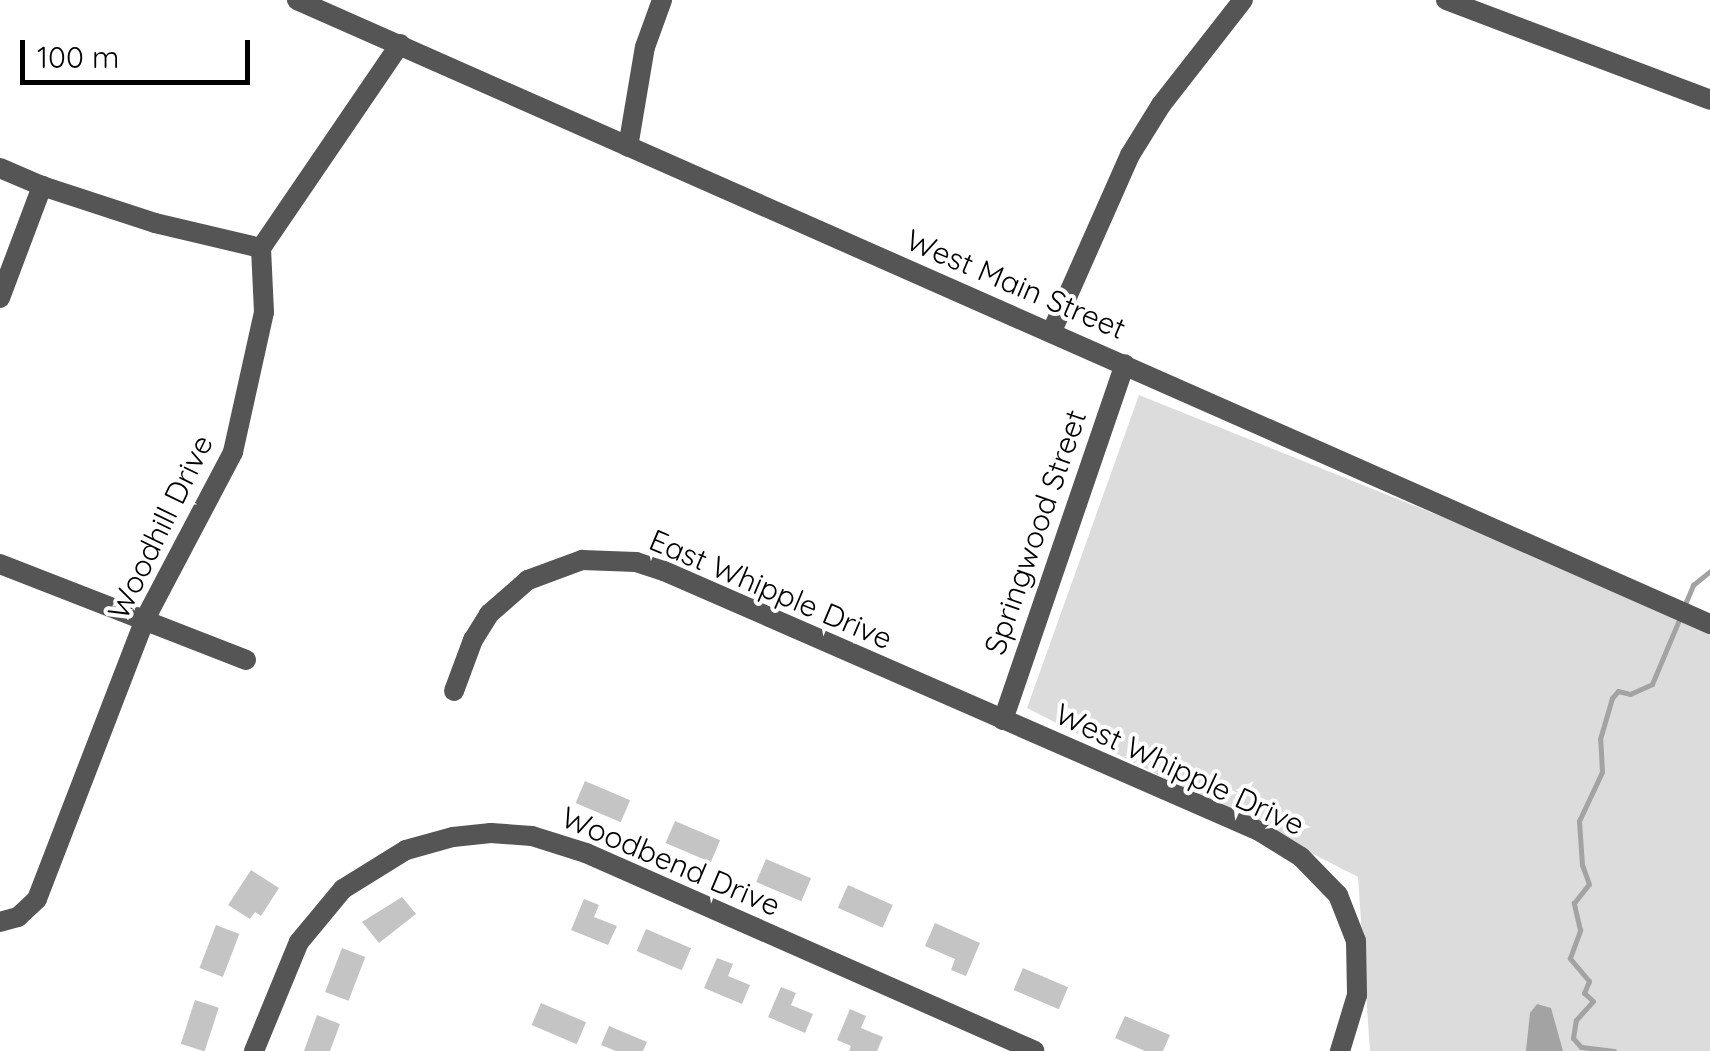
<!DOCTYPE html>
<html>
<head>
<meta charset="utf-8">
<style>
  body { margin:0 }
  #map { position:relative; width:1710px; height:1051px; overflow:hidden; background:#fff; font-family:Quicksand,sans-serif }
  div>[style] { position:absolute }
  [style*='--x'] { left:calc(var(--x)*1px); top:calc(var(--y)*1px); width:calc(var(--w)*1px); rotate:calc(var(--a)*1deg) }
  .green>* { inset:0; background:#dcdcdc }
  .water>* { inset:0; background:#a3a3a3 }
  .stream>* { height:5px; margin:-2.5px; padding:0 2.5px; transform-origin:2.5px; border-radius:2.5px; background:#a3a3a3 }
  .building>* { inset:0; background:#c4c4c4; transform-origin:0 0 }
  .minor>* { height:20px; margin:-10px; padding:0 10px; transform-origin:10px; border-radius:10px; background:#555 }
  span { translate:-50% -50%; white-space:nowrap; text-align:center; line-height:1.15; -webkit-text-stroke:8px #fff; paint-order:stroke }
  .street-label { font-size:30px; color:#000 }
  .scale { position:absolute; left:20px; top:40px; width:230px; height:45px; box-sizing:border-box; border:5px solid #000; border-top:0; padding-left:12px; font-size:30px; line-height:35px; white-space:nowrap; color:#000; -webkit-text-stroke:8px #fff; paint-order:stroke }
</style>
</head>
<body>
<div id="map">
  <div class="green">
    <i style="clip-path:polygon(1139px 395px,1497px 539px,1710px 635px,1710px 1051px,1370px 1051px,1358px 877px,1027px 708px)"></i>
  </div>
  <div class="water">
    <i style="clip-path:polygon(1537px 1004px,1551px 1008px,1563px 1051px,1526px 1051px,1530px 1013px)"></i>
  </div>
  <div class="stream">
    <i style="--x:1685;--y:604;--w:21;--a:-67"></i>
    <i style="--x:1693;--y:585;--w:22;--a:-39"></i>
    <i style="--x:1614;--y:1051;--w:33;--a:-173"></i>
    <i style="--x:1581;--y:1047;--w:12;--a:-132"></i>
    <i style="--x:1573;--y:1038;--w:18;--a:-81"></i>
    <i style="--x:1576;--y:1020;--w:25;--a:-48"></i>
    <i style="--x:1593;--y:1001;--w:12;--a:-138"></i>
    <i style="--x:1584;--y:993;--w:13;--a:-67"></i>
    <i style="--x:1589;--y:981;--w:30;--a:-130"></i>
    <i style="--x:1570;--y:958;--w:30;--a:-70"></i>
    <i style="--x:1580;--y:930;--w:28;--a:-103"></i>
    <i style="--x:1574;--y:903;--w:24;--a:-52"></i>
    <i style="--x:1589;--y:884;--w:20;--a:-110"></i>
    <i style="--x:1582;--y:865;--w:44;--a:-93.9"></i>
    <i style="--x:1579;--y:821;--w:54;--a:-64.9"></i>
    <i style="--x:1602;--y:772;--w:33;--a:-93"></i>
    <i style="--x:1600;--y:739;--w:43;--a:-73.7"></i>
    <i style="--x:1612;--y:698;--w:9;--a:-49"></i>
    <i style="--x:1618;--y:691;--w:12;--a:14"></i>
    <i style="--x:1630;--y:694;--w:24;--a:-24"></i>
    <i style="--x:1652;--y:684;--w:75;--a:-67.2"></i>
  </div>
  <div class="building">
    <i style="left:585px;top:781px;width:49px;height:24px;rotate:23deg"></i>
    <i style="left:675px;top:821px;width:49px;height:24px;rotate:23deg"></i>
    <i style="left:766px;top:859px;width:49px;height:25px;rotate:23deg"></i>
    <i style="clip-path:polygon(251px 870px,279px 888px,261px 916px,255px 912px,250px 919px,228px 905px)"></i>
    <i style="left:848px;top:885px;width:49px;height:25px;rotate:24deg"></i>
    <i style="clip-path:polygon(402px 897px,416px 914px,379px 943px,362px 922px)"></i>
    <i style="clip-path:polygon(584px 899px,599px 905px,594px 917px,617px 926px,608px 945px,571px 930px)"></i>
    <i style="clip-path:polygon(935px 923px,980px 943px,966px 976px,951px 970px,955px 959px,925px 946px)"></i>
    <i style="left:216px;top:925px;width:25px;height:46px;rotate:21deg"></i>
    <i style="left:646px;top:929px;width:49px;height:24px;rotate:23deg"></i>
    <i style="left:342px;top:948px;width:25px;height:47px;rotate:21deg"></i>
    <i style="clip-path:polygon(717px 958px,733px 964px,728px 976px,750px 985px,742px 1004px,704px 988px)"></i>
    <i style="left:1023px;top:968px;width:49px;height:24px;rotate:23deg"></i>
    <i style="clip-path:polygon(781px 987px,796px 993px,791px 1005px,813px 1014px,805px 1033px,768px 1017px)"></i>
    <i style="left:195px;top:1000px;width:25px;height:46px;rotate:18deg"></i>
    <i style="left:541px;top:1003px;width:49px;height:24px;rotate:23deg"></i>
    <i style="clip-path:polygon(850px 1009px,866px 1016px,861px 1028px,883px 1037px,877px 1051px,849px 1051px,851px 1046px,837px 1040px)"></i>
    <i style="clip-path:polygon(317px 1015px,340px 1024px,330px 1051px,304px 1051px)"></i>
    <i style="clip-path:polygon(1125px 1016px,1170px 1035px,1163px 1051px,1145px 1051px,1115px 1038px)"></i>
    <i style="clip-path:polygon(609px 1026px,647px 1042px,643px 1051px,616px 1051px,601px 1045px)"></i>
  </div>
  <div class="minor">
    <i style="--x:297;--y:0;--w:1545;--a:23.83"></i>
    <i style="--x:1446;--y:0;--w:282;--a:20.7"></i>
    <i style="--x:628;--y:147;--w:101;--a:-80.4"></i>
    <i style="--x:645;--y:47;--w:50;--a:-70.1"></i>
    <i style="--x:0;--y:168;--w:46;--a:23.2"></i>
    <i style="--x:42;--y:186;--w:119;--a:18.1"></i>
    <i style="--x:155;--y:223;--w:109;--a:13.3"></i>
    <i style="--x:0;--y:298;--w:120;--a:-69.4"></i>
    <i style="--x:1052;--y:331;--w:193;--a:-66.1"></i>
    <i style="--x:1130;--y:155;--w:59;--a:-58.2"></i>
    <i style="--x:1161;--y:105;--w:133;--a:-52"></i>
    <i style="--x:0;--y:564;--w:264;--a:21.3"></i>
    <i style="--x:454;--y:691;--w:54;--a:-69.6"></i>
    <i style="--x:473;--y:640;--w:31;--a:-58"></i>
    <i style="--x:489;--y:614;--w:52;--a:-41.1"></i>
    <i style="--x:528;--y:580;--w:58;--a:-20.3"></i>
    <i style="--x:582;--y:560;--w:54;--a:2.1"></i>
    <i style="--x:636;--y:562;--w:29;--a:18"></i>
    <i style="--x:664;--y:571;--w:649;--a:23.6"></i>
    <i style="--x:1259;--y:831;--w:49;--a:31.8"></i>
    <i style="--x:1301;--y:857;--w:53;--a:45.8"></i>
    <i style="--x:1338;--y:895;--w:49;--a:68.6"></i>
    <i style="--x:1356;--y:941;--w:54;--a:88.9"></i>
    <i style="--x:1357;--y:995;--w:59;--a:106.9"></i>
    <i style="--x:1003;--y:720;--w:376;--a:-71.1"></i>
    <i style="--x:0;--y:922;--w:19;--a:-16"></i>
    <i style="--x:18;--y:917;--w:26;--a:-43"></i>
    <i style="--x:37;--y:899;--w:298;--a:-68.9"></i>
    <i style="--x:144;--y:621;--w:191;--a:-62.2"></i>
    <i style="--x:233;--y:452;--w:143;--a:-77.5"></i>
    <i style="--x:264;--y:312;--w:64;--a:-92.7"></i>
    <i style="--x:261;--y:248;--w:247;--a:-55.7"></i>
    <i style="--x:254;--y:1051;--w:118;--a:-67.6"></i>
    <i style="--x:299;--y:942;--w:69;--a:-50.3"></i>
    <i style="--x:343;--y:889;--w:74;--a:-31.8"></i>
    <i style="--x:406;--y:850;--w:49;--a:-15.5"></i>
    <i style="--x:453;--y:837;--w:38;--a:-6"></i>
    <i style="--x:491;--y:833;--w:41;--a:4.2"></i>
    <i style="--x:532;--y:836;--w:57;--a:17.5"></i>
    <i style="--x:586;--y:853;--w:490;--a:23.8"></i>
  </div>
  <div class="street-label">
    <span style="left:1016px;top:284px;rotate:23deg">West Main Street</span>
    <span style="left:160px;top:527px;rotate:-64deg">Woodhill Drive</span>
    <span style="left:1035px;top:532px;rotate:-71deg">Springwood Street</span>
    <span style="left:771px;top:589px;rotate:23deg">East Whipple Drive</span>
    <span style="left:1180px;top:769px;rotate:25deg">West Whipple Drive</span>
    <span style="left:671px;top:861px;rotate:23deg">Woodbend Drive</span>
  </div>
  <div class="scale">100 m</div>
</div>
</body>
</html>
